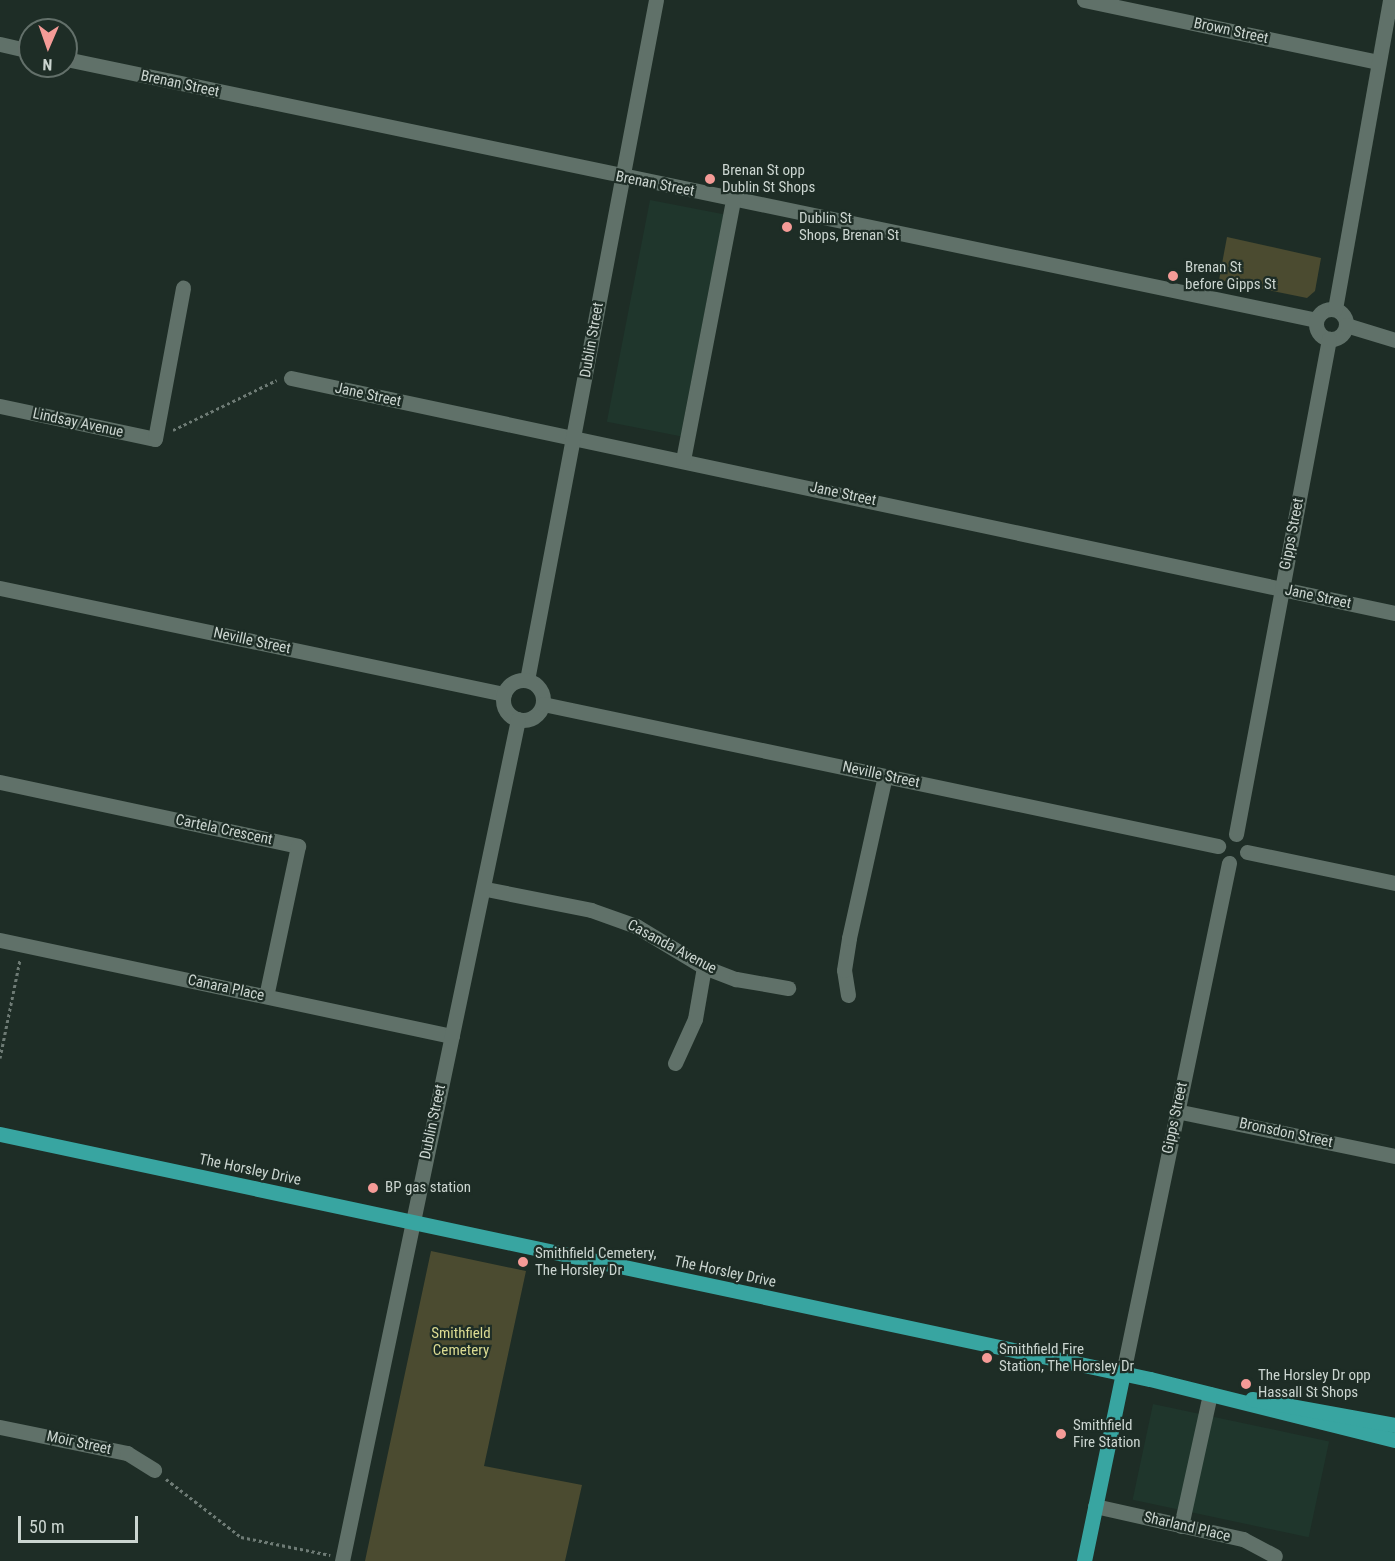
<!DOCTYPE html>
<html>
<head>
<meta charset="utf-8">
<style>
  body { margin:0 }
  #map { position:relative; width:1395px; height:1561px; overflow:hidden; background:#1e2d26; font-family:"Roboto Condensed",sans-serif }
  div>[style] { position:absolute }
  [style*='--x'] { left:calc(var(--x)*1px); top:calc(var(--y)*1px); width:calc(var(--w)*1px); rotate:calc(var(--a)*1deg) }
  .built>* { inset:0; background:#1f362c; transform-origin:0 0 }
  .green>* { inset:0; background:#4b4b30 }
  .path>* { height:3px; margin-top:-1.5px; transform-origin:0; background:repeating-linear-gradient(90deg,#6e7b75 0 3px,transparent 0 6px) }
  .minor>* { height:15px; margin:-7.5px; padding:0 7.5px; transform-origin:7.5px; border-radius:7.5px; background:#607169 }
  .minor>.ring { margin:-7.5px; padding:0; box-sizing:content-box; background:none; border:15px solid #607169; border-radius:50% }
  .major>* { height:15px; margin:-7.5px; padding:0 7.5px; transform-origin:7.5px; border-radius:7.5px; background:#38a5a1 }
  .dots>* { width:16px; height:16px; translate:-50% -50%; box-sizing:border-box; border:3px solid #1e2d26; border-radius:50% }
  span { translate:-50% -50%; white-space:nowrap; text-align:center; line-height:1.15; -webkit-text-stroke:4.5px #1e2d26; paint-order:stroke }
  .street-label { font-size:15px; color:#cbd5d0 }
  .poi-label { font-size:15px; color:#cbd5d0 }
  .left { translate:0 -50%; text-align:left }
  .park-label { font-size:15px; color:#dbdb92 }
  .north { position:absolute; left:18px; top:18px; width:60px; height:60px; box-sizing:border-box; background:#1e2d26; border:2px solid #63706a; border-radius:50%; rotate:182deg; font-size:16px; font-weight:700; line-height:24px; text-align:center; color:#cbd5d0 }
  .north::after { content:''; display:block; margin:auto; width:21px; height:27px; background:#f59b97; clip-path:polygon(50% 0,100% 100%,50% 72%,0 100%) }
  .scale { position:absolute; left:18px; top:1516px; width:120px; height:27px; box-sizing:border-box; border:3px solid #cbd5d0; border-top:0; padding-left:8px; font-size:18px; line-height:21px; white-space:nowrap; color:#cbd5d0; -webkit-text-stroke:4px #1e2d26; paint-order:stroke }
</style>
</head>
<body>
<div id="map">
  <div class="built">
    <i style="left:650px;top:200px;width:75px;height:226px;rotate:11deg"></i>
    <i style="left:1153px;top:1404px;width:180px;height:98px;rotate:12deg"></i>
  </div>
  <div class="green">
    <i style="clip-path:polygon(1227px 237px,1321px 258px,1315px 291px,1307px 298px,1219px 280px)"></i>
    <i style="clip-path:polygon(431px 1251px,526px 1271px,484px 1466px,582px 1485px,565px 1561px,365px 1561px)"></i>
  </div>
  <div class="path">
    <i style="--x:173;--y:430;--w:115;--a:-25.7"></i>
    <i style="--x:0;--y:1058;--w:100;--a:-78.5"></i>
    <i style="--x:166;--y:1479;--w:95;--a:37.7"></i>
    <i style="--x:241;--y:1537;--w:91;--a:11.4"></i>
  </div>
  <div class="minor">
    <i style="--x:1084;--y:0;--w:300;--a:11.9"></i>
    <i style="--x:0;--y:44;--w:31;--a:13"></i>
    <i style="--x:66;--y:59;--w:1277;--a:11.79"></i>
    <i class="ring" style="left:1316px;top:309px;width:15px;height:15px"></i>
    <i style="--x:1335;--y:309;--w:314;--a:-79.9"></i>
    <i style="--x:1346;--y:325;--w:51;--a:17"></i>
    <i style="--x:291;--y:378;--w:1129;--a:12.02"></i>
    <i style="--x:0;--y:406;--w:158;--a:12"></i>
    <i style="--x:155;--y:439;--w:154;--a:-79.5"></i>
    <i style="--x:683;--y:460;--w:265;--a:-79.1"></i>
    <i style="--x:0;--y:588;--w:515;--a:11.88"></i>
    <i style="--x:527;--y:680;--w:692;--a:-79.26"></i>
    <i class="ring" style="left:503px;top:680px;width:25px;height:25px"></i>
    <i style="--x:543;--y:704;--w:690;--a:11.88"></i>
    <i style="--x:0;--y:782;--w:305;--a:12.1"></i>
    <i style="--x:298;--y:846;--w:153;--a:102"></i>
    <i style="--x:1236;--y:834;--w:504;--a:-79.36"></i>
    <i style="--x:1247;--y:852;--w:151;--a:11.8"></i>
    <i style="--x:486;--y:889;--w:107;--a:11.3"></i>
    <i style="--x:591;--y:910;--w:48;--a:19.6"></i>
    <i style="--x:636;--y:926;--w:79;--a:31.1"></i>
    <i style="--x:704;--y:967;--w:34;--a:21"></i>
    <i style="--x:736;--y:979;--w:53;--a:9.8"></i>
    <i style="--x:0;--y:940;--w:462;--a:12"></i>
    <i style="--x:848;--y:995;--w:25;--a:-99"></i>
    <i style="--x:844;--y:970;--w:32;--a:-81"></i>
    <i style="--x:849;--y:938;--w:166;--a:-77.5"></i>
    <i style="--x:675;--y:1063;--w:48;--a:-65.6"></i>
    <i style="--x:695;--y:1019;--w:53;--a:-80.2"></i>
    <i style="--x:1176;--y:1111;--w:224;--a:11.6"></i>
    <i style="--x:1123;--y:1373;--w:521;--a:-78.26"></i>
    <i style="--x:0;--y:1427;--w:130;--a:11.6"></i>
    <i style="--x:127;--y:1453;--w:32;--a:32"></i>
    <i style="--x:1095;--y:1506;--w:152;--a:12.6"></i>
    <i style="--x:1243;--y:1539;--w:36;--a:28"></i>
    <i style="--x:1181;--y:1526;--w:135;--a:-77.6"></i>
    <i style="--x:342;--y:1561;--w:860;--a:-78.19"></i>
  </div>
  <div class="major">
    <i style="--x:0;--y:1134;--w:1176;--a:12.03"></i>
    <i style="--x:1150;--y:1379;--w:252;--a:14"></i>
    <i style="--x:1252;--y:1399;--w:145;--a:10.3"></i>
    <i style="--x:1084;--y:1561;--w:192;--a:-78.3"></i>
  </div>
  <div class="dots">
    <i style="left:710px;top:179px;background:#f59b97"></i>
    <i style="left:787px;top:227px;background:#f59b97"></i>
    <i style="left:1173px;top:276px;background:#f59b97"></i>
    <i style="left:373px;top:1188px;background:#f59b97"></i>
    <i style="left:523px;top:1262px;background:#f59b97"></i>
    <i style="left:987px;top:1358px;background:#f59b97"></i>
    <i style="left:1246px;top:1384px;background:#f59b97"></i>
    <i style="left:1061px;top:1434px;background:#f59b97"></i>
  </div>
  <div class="street-label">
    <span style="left:1231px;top:31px;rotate:12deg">Brown Street</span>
    <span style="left:180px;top:84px;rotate:12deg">Brenan Street</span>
    <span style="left:655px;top:184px;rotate:11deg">Brenan Street</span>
    <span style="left:592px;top:340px;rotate:-80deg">Dublin Street</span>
    <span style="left:368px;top:395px;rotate:12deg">Jane Street</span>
    <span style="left:78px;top:423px;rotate:12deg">Lindsay Avenue</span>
    <span style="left:843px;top:494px;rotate:12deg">Jane Street</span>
    <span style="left:1292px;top:534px;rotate:-79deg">Gipps Street</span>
    <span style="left:1318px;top:597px;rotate:12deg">Jane Street</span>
    <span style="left:252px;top:641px;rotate:12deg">Neville Street</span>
    <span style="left:881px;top:775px;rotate:12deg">Neville Street</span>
    <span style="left:224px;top:830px;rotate:12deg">Cartela Crescent</span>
    <span style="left:672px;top:947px;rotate:28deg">Casanda Avenue</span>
    <span style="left:226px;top:988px;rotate:12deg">Canara Place</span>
    <span style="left:1175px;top:1118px;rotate:-78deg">Gipps Street</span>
    <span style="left:433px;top:1122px;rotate:-78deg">Dublin Street</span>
    <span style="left:1286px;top:1133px;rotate:12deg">Bronsdon Street</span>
    <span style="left:250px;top:1170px;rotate:12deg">The Horsley Drive</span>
    <span style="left:725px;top:1272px;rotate:12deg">The Horsley Drive</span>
    <span style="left:79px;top:1443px;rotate:12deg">Moir Street</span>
    <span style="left:1187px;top:1527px;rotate:13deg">Sharland Place</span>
  </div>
  <div class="poi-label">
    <span class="left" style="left:722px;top:179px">Brenan St opp<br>Dublin St Shops</span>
    <span class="left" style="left:799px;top:227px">Dublin St<br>Shops, Brenan St</span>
    <span class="left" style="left:1185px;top:276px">Brenan St<br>before Gipps St</span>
    <span class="left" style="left:385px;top:1188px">BP gas station</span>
    <span class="left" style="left:535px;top:1262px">Smithfield Cemetery,<br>The Horsley Dr</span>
    <span class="left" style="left:999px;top:1358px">Smithfield Fire<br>Station, The Horsley Dr</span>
    <span class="left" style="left:1258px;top:1384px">The Horsley Dr opp<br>Hassall St Shops</span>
    <span class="left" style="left:1073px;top:1434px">Smithfield<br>Fire Station</span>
  </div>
  <div class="park-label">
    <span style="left:461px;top:1342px">Smithfield<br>Cemetery</span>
  </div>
  <div class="north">N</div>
  <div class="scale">50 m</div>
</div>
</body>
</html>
